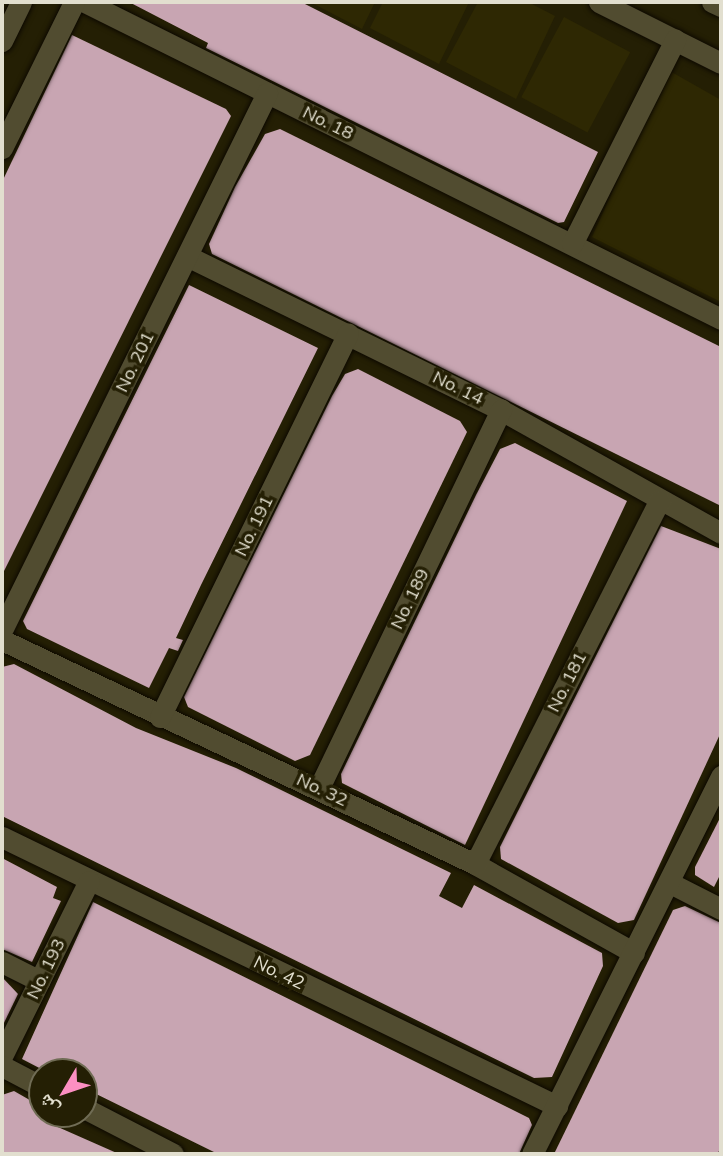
<!DOCTYPE html>
<html>
<head>
<meta charset="utf-8">
<style>
  body { margin:0 }
  #map { position:relative; width:723px; height:1156px; overflow:hidden; background:#241f04; font-family:Mulish,"Noto Naskh Arabic",sans-serif }
  div>[style] { position:absolute }
  [style*='--x'] { left:calc(var(--x)*1px); top:calc(var(--y)*1px); width:calc(var(--w)*1px); rotate:calc(var(--a)*1deg) }
  .built>* { inset:0; background:#2e2803; transform-origin:0 0 }
  .building>* { inset:0; background:#c8a5b2 }
  .roads { filter:drop-shadow(0 0 2px #0d0900) drop-shadow(0 0 2px #0d0900) }
  .minor>* { height:21px; margin:-10.5px; padding:0 10.5px; transform-origin:10.5px; border-radius:10.5px; background:#514c30 }
  span { translate:-50% -50%; white-space:nowrap; text-align:center; line-height:1.15; -webkit-text-stroke:7px #241f04; paint-order:stroke }
  .street-label { font-size:18px; color:#e2dfcf }
  .frame { position:absolute; inset:0; border:4px solid #e2dfcf; pointer-events:none }
  .north { position:absolute; left:28px; top:1058px; width:70px; height:70px; box-sizing:border-box; background:#241f04; border:2px solid #706c55; border-radius:50%; rotate:231deg; font-size:19px; font-weight:700; line-height:28px; text-align:center; color:#e2dfcf }
  .north::after { content:''; display:block; margin:auto; width:24px; height:32px; background:#fc8fc2; clip-path:polygon(50% 0,100% 100%,50% 72%,0 100%) }
</style>
</head>
<body>
<div id="map">
  <div class="built">
    <i style="clip-path:polygon(310px 2px,375px 2px,362px 29px)"></i>
    <i style="clip-path:polygon(383px 2px,469px 2px,439px 64px,370px 28px)"></i>
    <i style="clip-path:polygon(478px 2px,528px 2px,555px 16px,516px 99px,446px 62px)"></i>
    <i style="left:564px;top:17px;width:75px;height:91px;rotate:28deg"></i>
    <i style="clip-path:polygon(668px 70px,721px 100px,721px 302px,592px 237px)"></i>
  </div>
  <div class="building">
    <i style="clip-path:polygon(129px 2px,301px 2px,598px 152px,564px 222px,558px 223px,206px 48px,208px 43px)"></i>
    <i style="clip-path:polygon(72px 35px,226px 109px,231px 116px,2px 575px,2px 182px)"></i>
    <i style="clip-path:polygon(280px 129px,721px 347px,721px 506px,212px 254px,209px 244px,235px 187px,265px 134px)"></i>
    <i style="clip-path:polygon(189px 285px,318px 348px,201px 585px,176px 638px,183px 640px,178px 651px,169px 648px,149px 688px,27px 629px,23px 621px)"></i>
    <i style="clip-path:polygon(358px 369px,460px 421px,467px 432px,310px 755px,295px 761px,188px 707px,184px 697px,332px 396px,345px 374px)"></i>
    <i style="clip-path:polygon(515px 443px,627px 501px,465px 845px,342px 783px,341px 774px,476px 495px,500px 449px)"></i>
    <i style="clip-path:polygon(661px 526px,721px 549px,721px 732px,634px 920px,618px 923px,501px 859px,500px 847px)"></i>
    <i style="clip-path:polygon(14px 664px,136px 728px,236px 768px,451px 873px,439px 896px,462px 908px,474px 885px,602px 953px,603px 966px,552px 1077px,534px 1078px,2px 816px,2px 667px)"></i>
    <i style="clip-path:polygon(721px 816px,721px 873px,714px 887px,695px 875px,695px 867px)"></i>
    <i style="clip-path:polygon(2px 858px,57px 887px,53px 898px,61px 901px,32px 962px,2px 949px)"></i>
    <i style="clip-path:polygon(93px 902px,529px 1118px,532px 1125px,519px 1154px,218px 1154px,84px 1088px,84px 1072px,47px 1072px,22px 1059px)"></i>
    <i style="clip-path:polygon(685px 906px,721px 923px,721px 1148px,717px 1154px,554px 1154px,673px 910px)"></i>
    <i style="clip-path:polygon(2px 977px,18px 994px,2px 1027px)"></i>
    <i style="clip-path:polygon(14px 1091px,42px 1107px,42px 1120px,119px 1154px,2px 1154px,2px 1095px)"></i>
  </div>
  <div class="roads">
    <div class="minor">
      <i style="--x:85;--y:2;--w:711;--a:26.49"></i>
      <i style="--x:599;--y:2;--w:136;--a:26.6"></i>
      <i style="--x:712;--y:2;--w:10;--a:24"></i>
      <i style="--x:2;--y:41;--w:43;--a:-64"></i>
      <i style="--x:2;--y:148;--w:163;--a:-63.7"></i>
      <i style="--x:572;--y:244;--w:229;--a:-63.2"></i>
      <i style="--x:187;--y:256;--w:350;--a:26.1"></i>
      <i style="--x:501;--y:410;--w:252;--a:29.2"></i>
      <i style="--x:2;--y:630;--w:599;--a:-63.73"></i>
      <i style="--x:2;--y:640;--w:523;--a:25.34"></i>
      <i style="--x:475;--y:864;--w:182;--a:29.2"></i>
      <i style="--x:160;--y:717;--w:427;--a:-63.9"></i>
      <i style="--x:319;--y:788;--w:420;--a:-64.3"></i>
      <i style="--x:2;--y:837;--w:617;--a:25.86"></i>
      <i style="--x:475;--y:864;--w:407;--a:-63.1"></i>
      <i style="--x:670;--y:883;--w:57;--a:27"></i>
      <i style="--x:2;--y:962;--w:42;--a:26.6"></i>
      <i style="--x:2;--y:1056;--w:195;--a:-63.6"></i>
      <i style="--x:2;--y:1066;--w:45;--a:27.7"></i>
      <i style="--x:84;--y:1108;--w:100;--a:27.3"></i>
      <i style="--x:532;--y:1154;--w:423;--a:-63.4"></i>
    </div>
  </div>
  <div class="street-label">
    <span style="left:328px;top:123px;rotate:26deg">No. 18</span>
    <span style="left:135px;top:362px;rotate:-64deg">No. 201</span>
    <span style="left:458px;top:388px;rotate:26deg">No. 14</span>
    <span style="left:254px;top:526px;rotate:-64deg">No. 191</span>
    <span style="left:410px;top:599px;rotate:-64deg">No. 189</span>
    <span style="left:567px;top:682px;rotate:-63deg">No. 181</span>
    <span style="left:322px;top:790px;rotate:25deg">No. 32</span>
    <span style="left:46px;top:969px;rotate:-64deg">No. 193</span>
    <span style="left:279px;top:973px;rotate:26deg">No. 42</span>
  </div>
  <div class="frame"></div>
  <div class="north">ش</div>
</div>
</body>
</html>
